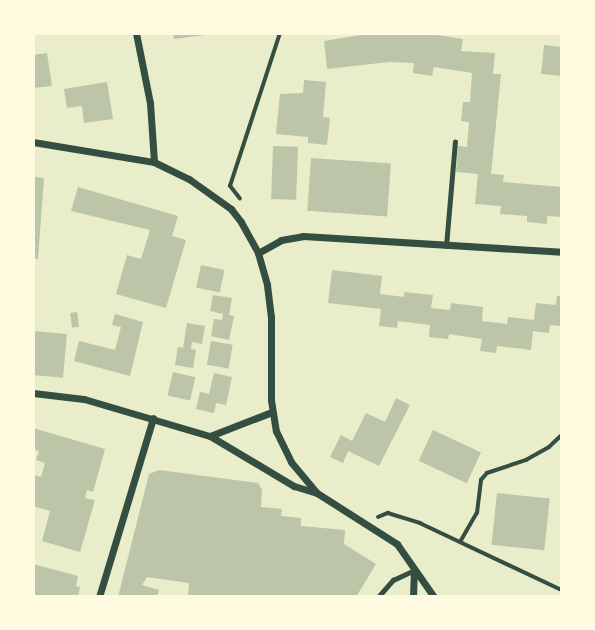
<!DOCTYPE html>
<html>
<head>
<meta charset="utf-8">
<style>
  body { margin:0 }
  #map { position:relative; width:595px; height:630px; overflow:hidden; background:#e9edc9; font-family:Jost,sans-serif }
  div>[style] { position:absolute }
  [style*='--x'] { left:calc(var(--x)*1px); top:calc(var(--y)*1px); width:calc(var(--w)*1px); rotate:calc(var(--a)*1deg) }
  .building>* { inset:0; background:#bcc5a7; transform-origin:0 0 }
  .path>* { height:3.5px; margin:-1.75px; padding:0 1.75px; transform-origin:1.75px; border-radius:1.75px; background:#344e41 }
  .service>* { height:5px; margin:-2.5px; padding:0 2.5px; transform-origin:2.5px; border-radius:2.5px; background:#344e41 }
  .minor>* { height:7px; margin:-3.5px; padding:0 3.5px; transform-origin:3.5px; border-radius:3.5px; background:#344e41 }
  span { translate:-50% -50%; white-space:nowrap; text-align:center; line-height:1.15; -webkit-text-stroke:7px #fefae0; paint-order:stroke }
  .frame { position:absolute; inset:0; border:35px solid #fefae0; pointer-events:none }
</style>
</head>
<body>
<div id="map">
  <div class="building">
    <i style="clip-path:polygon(173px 33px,205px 33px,205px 35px,174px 39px)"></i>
    <i style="clip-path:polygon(372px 33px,424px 33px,463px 39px,461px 51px,495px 53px,493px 74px,501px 74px,491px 174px,504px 175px,503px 182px,562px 187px,562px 217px,547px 216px,547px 224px,527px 222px,527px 216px,500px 214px,501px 206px,475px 204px,478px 174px,456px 172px,458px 146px,467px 147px,469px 122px,461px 121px,463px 102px,470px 102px,472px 73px,434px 67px,432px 76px,413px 73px,414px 63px,389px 62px,327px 69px,324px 41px)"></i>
    <i style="clip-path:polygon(544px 45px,562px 47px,562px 76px,541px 74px)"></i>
    <i style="clip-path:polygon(47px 53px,52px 86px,33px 88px,33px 55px)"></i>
    <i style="clip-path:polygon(304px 80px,326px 82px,323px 117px,330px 118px,327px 145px,308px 143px,308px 137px,276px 134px,280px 94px,303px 93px)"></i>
    <i style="clip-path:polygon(107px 82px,113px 119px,84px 123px,82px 106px,67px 108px,64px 89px)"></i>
    <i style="left:273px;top:146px;width:25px;height:53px;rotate:2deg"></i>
    <i style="left:311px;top:158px;width:80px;height:53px;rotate:4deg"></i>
    <i style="clip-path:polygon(33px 177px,44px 178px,38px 259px,33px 258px)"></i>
    <i style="clip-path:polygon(78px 187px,178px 216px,172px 236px,186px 240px,166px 308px,116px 294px,127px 255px,141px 259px,150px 230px,71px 211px)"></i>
    <i style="left:201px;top:265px;width:24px;height:23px;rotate:12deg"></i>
    <i style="clip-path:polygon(332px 270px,382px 276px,380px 294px,404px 297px,404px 292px,433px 295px,431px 308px,450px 310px,451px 303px,483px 307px,482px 321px,507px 324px,508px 317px,534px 320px,536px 303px,556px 305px,557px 296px,562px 296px,562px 326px,550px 325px,549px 333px,533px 331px,531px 350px,497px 346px,496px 353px,480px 351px,482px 339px,449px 334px,448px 339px,429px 337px,430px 325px,398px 321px,397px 328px,379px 326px,381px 309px,328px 303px)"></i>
    <i style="clip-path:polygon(213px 295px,232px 298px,229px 315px,234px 316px,229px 340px,211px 336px,214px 319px,222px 320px,223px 314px,210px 311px)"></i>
    <i style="left:77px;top:312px;width:15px;height:7px;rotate:82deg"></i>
    <i style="clip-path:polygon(115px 314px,143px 322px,130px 376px,74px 361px,79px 341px,115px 350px,121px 327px,112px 325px)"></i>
    <i style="clip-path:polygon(187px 323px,205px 326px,202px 344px,192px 342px,191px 349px,196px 350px,193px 368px,175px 365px,178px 347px,183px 348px)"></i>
    <i style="left:33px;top:331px;width:34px;height:44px;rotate:5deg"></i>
    <i style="left:211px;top:341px;width:22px;height:24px;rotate:10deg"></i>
    <i style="left:173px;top:372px;width:23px;height:24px;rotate:13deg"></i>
    <i style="clip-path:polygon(214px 373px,232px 377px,226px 405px,216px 403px,214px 413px,196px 409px,200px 392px,209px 394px)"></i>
    <i style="clip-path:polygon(396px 398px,410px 405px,379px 466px,348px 451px,343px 463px,330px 457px,341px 435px,352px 441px,366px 413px,385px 422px)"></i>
    <i style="clip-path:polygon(33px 428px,105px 449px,93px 492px,87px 490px,85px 498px,95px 500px,80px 552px,42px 541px,50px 511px,33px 506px,33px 475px,41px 477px,45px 463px,36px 460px,39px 451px,33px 449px)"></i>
    <i style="left:433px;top:430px;width:53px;height:34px;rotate:25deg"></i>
    <i style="clip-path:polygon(159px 470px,258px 483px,262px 490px,261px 507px,282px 509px,281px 516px,301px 518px,301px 526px,345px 530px,344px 544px,376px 564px,356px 597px,188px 597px,189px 583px,147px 577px,142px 585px,159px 590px,157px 597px,118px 597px,149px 474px)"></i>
    <i style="left:497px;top:493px;width:53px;height:52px;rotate:6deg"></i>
    <i style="clip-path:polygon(33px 564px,78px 576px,76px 586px,80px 587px,78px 597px,33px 597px)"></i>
  </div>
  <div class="path">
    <i style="--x:240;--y:199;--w:16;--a:-128"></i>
    <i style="--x:230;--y:186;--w:161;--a:-71.9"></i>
    <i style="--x:378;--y:517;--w:11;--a:-22"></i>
    <i style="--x:388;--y:513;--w:34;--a:17"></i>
    <i style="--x:420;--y:523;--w:157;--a:25.3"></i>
    <i style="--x:460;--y:542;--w:34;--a:-60"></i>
    <i style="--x:477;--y:513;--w:33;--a:-83"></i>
    <i style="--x:481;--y:480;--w:9;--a:-49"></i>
    <i style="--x:487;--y:473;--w:41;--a:-18.4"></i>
    <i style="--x:526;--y:460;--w:26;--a:-29"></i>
    <i style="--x:549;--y:447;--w:18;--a:-43"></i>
  </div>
  <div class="service">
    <i style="--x:446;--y:246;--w:105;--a:-85.1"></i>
    <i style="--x:378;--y:597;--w:23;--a:-49"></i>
    <i style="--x:393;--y:580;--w:23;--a:-25"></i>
  </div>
  <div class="minor">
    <i style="--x:136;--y:33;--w:71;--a:78.7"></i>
    <i style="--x:150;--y:103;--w:59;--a:86.1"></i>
    <i style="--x:33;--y:142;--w:123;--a:9.4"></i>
    <i style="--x:154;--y:162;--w:39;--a:26"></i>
    <i style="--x:189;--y:179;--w:52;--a:35.5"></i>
    <i style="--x:231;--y:209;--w:16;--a:52"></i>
    <i style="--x:241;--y:222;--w:35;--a:61"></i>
    <i style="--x:258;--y:253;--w:33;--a:74"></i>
    <i style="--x:267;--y:285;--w:32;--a:83"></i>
    <i style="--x:271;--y:317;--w:83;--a:90"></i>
    <i style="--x:271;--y:400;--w:31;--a:81"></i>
    <i style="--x:276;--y:431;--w:34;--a:64"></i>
    <i style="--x:291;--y:462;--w:40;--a:50"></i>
    <i style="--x:258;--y:253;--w:26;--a:-29"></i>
    <i style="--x:281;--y:240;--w:22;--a:-10"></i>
    <i style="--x:303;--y:236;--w:259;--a:3.5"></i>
    <i style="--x:33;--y:393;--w:51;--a:6.7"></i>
    <i style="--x:84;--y:399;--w:131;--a:16.4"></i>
    <i style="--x:210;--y:436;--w:98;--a:30.8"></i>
    <i style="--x:294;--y:486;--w:24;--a:17"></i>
    <i style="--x:317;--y:493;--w:95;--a:32.5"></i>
    <i style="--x:397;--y:544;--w:65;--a:55.1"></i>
    <i style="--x:210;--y:436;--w:66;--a:-21.2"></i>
    <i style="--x:99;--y:597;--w:187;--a:-73.2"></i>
    <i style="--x:413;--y:597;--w:27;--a:-88"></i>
  </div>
  <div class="frame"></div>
</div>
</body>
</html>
